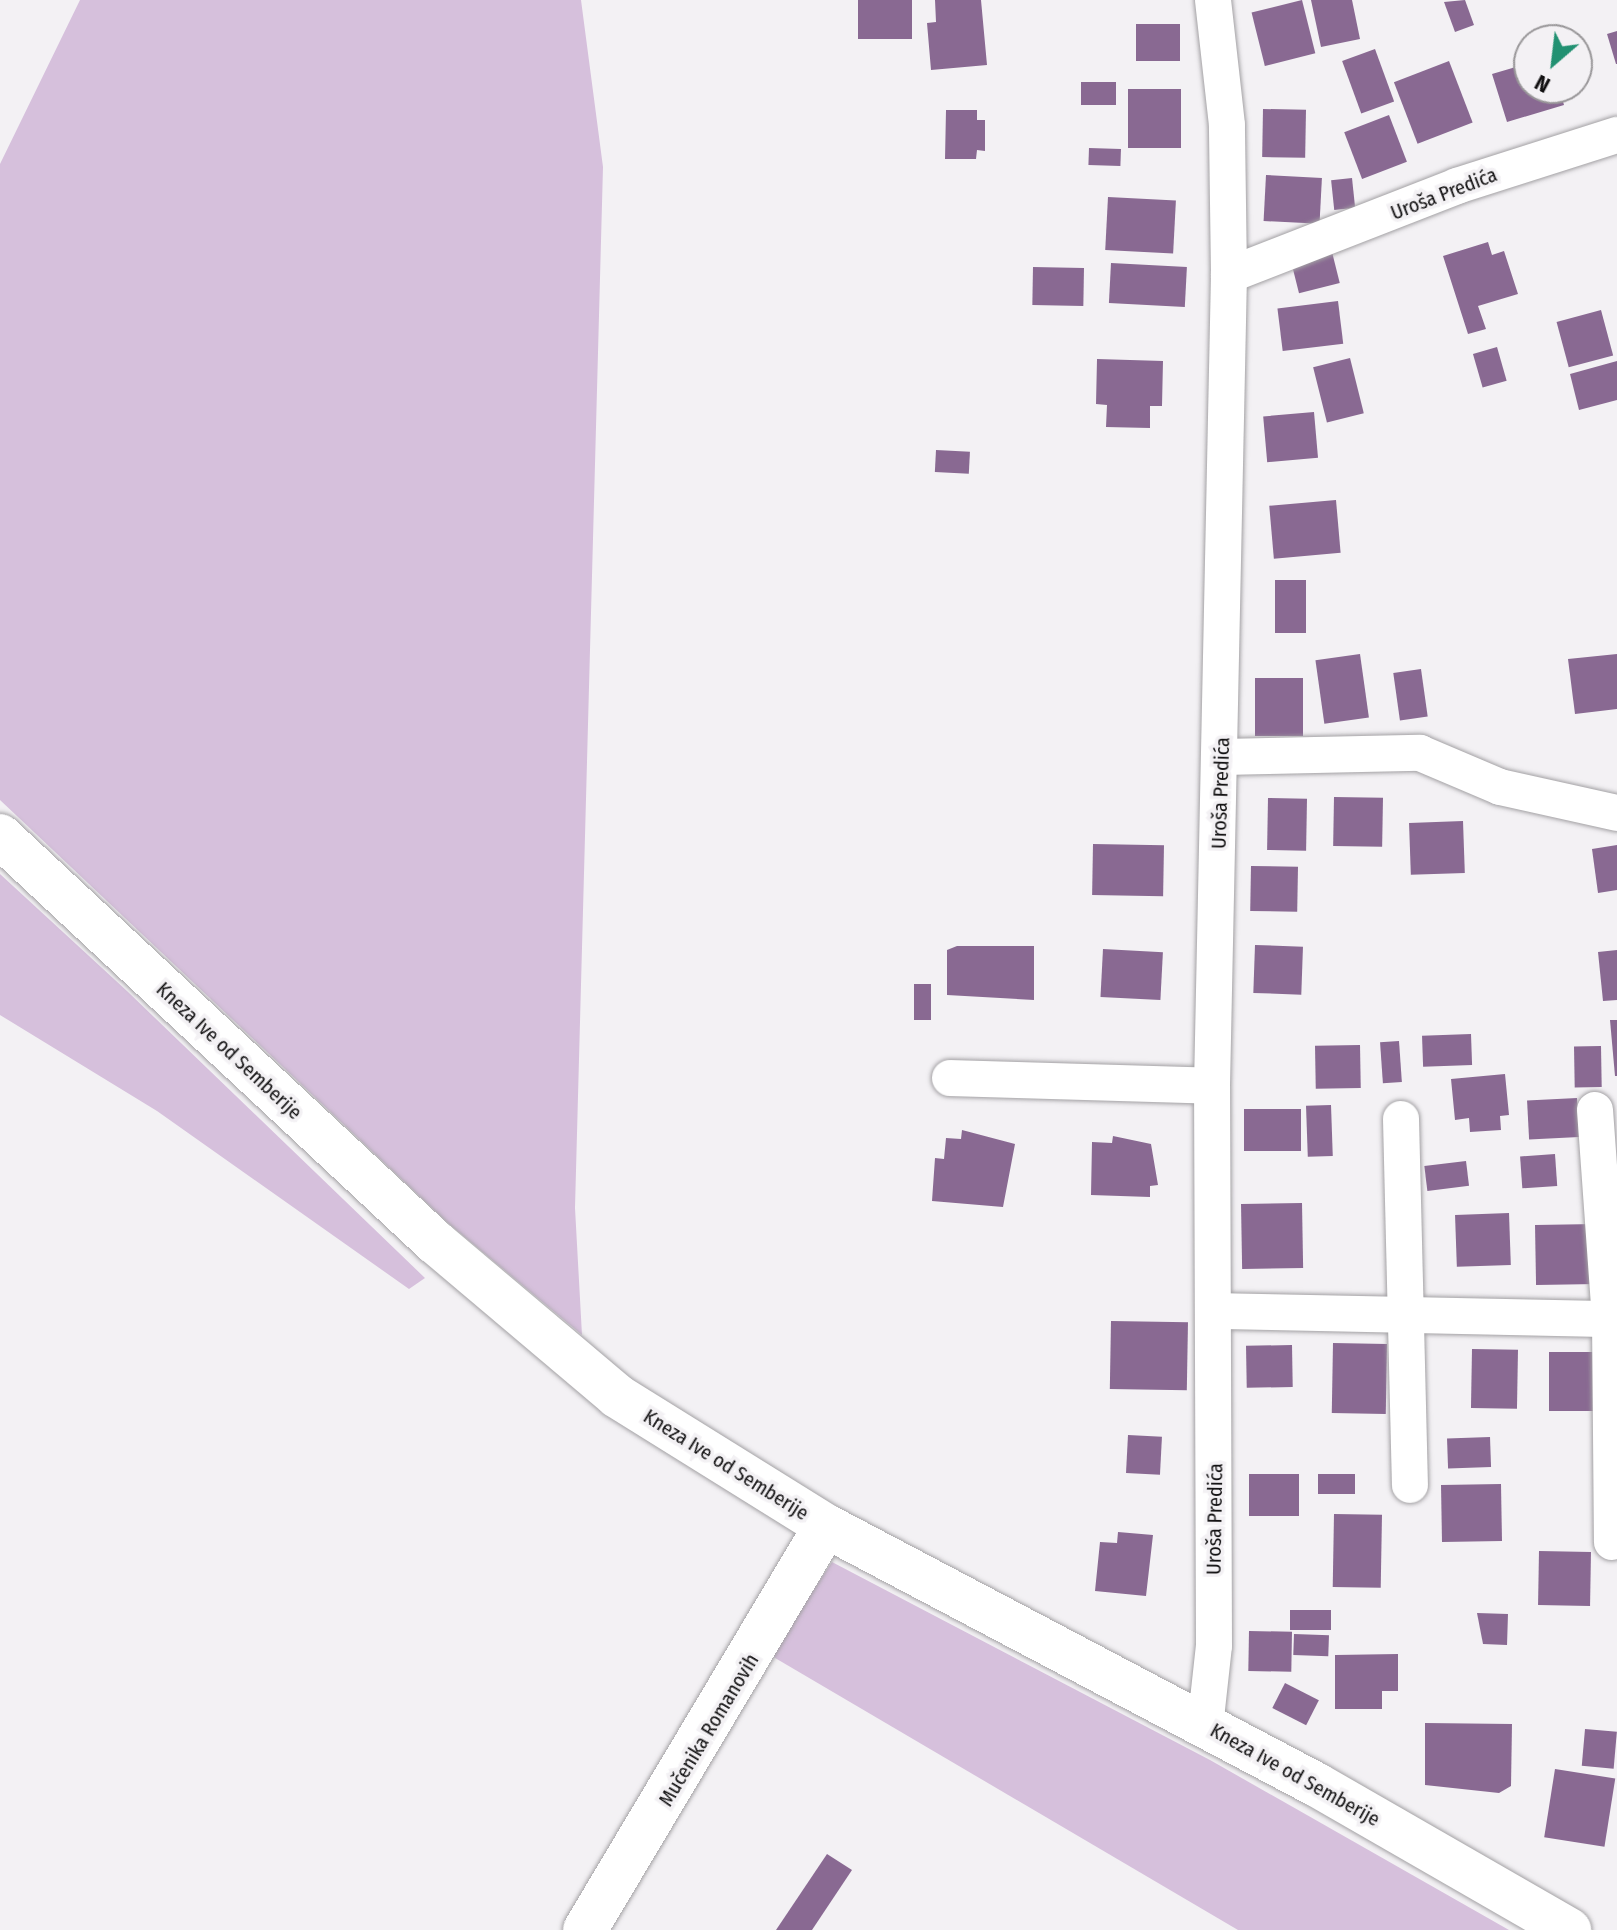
<!DOCTYPE html>
<html>
<head>
<meta charset="utf-8">
<style>
  body { margin:0 }
  #map { position:relative; width:1617px; height:1930px; overflow:hidden; background:#f3f1f4; font-family:"Fira Sans Condensed",sans-serif }
  div>[style] { position:absolute }
  [style*='--x'] { left:calc(var(--x)*1px); top:calc(var(--y)*1px); width:calc(var(--w)*1px); rotate:calc(var(--a)*1deg) }
  .green>* { inset:0; background:#d6c0dc }
  .building>* { inset:0; background:#896992; transform-origin:0 0 }
  .roads { filter:drop-shadow(0 0 2px #a3a1a4) drop-shadow(0 0 2px #a3a1a4) }
  .street>* { height:36px; margin:-18px; padding:0 18px; transform-origin:18px; border-radius:18px; background:#fff }
  .secondary>* { height:44px; margin:-22px; padding:0 22px; transform-origin:22px; border-radius:22px; background:#fff }
  span { translate:-50% -50%; white-space:nowrap; text-align:center; line-height:1.15; -webkit-text-stroke:7px #f3f1f4; paint-order:stroke }
  .street-label { font-size:20px; color:#111011 }
  .north { position:absolute; left:1513px; top:24px; width:80px; height:80px; box-sizing:border-box; background:#f3f1f4; border:2px solid #999799; border-radius:50%; rotate:208deg; font-size:22px; font-weight:700; line-height:32px; text-align:center; color:#111011 }
  .north::after { content:''; display:block; margin:auto; width:28px; height:36px; background:#229172; clip-path:polygon(50% 0,100% 100%,50% 72%,0 100%) }
</style>
</head>
<body>
<div id="map">
  <div class="green">
    <i style="clip-path:polygon(80px 0,581px 0,603px 167px,575px 1208px,582px 1335px,448px 1223px,0 800px,0 164px)"></i>
    <i style="clip-path:polygon(0 874px,127px 991px,425px 1278px,409px 1289px,157px 1111px,0 1015px)"></i>
    <i style="clip-path:polygon(832px 1562px,1210px 1760px,1509px 1930px,1238px 1930px,770px 1655px)"></i>
  </div>
  <div class="building">
    <i style="left:858px;top:0;width:54px;height:39px"></i>
    <i style="clip-path:polygon(935px 0,981px 0,987px 65px,931px 70px,927px 23px,936px 22px)"></i>
    <i style="left:1302px;top:0;width:55px;height:52px;rotate:76deg"></i>
    <i style="clip-path:polygon(1311px 0,1352px 0,1360px 39px,1321px 47px)"></i>
    <i style="clip-path:polygon(1465px 0,1474px 25px,1455px 32px,1444px 2px)"></i>
    <i style="left:1136px;top:24px;width:44px;height:37px"></i>
    <i style="clip-path:polygon(1617px 31px,1617px 64px,1616px 64px,1607px 34px)"></i>
    <i style="left:1375px;top:49px;width:56px;height:35px;rotate:70deg"></i>
    <i style="left:1449px;top:61px;width:66px;height:59px;rotate:69deg"></i>
    <i style="clip-path:polygon(1529px 63px,1529px 88px,1559px 88px,1564px 105px,1507px 122px,1492px 74px)"></i>
    <i style="left:1081px;top:82px;width:35px;height:23px"></i>
    <i style="left:1128px;top:89px;width:53px;height:59px"></i>
    <i style="left:1263px;top:109px;width:43px;height:48px;rotate:1deg"></i>
    <i style="clip-path:polygon(946px 110px,977px 110px,977px 120px,985px 120px,985px 151px,977px 150px,976px 159px,945px 159px)"></i>
    <i style="left:1389px;top:115px;width:50px;height:48px;rotate:69deg"></i>
    <i style="left:1089px;top:148px;width:32px;height:17px;rotate:2deg"></i>
    <i style="left:1266px;top:175px;width:56px;height:46px;rotate:3deg"></i>
    <i style="left:1352px;top:178px;width:30px;height:21px;rotate:84deg"></i>
    <i style="left:1108px;top:197px;width:68px;height:53px;rotate:3deg"></i>
    <i style="clip-path:polygon(1488px 242px,1492px 255px,1504px 251px,1518px 294px,1478px 306px,1486px 329px,1468px 334px,1443px 256px)"></i>
    <i style="left:1332px;top:252px;width:32px;height:42px;rotate:76deg"></i>
    <i style="left:1111px;top:263px;width:76px;height:40px;rotate:3deg"></i>
    <i style="left:1033px;top:267px;width:51px;height:38px;rotate:1deg"></i>
    <i style="left:1338px;top:301px;width:43px;height:61px;rotate:83deg"></i>
    <i style="left:1601px;top:310px;width:47px;height:46px;rotate:75deg"></i>
    <i style="left:1497px;top:347px;width:35px;height:25px;rotate:74deg"></i>
    <i style="left:1350px;top:358px;width:57px;height:38px;rotate:76deg"></i>
    <i style="clip-path:polygon(1097px 359px,1163px 361px,1162px 406px,1150px 406px,1150px 428px,1106px 427px,1107px 405px,1096px 404px)"></i>
    <i style="clip-path:polygon(1617px 361px,1617px 400px,1579px 410px,1570px 374px)"></i>
    <i style="left:1314px;top:412px;width:46px;height:51px;rotate:85deg"></i>
    <i style="left:936px;top:450px;width:34px;height:22px;rotate:3deg"></i>
    <i style="left:1336px;top:500px;width:53px;height:67px;rotate:85deg"></i>
    <i style="left:1275px;top:580px;width:31px;height:53px"></i>
    <i style="left:1360px;top:654px;width:64px;height:45px;rotate:82deg"></i>
    <i style="clip-path:polygon(1617px 654px,1617px 709px,1575px 714px,1568px 659px)"></i>
    <i style="left:1421px;top:669px;width:48px;height:28px;rotate:82deg"></i>
    <i style="left:1255px;top:678px;width:48px;height:58px"></i>
    <i style="left:1334px;top:797px;width:49px;height:49px;rotate:1deg"></i>
    <i style="left:1268px;top:798px;width:39px;height:52px;rotate:1deg"></i>
    <i style="left:1463px;top:821px;width:52px;height:54px;rotate:88deg"></i>
    <i style="left:1093px;top:844px;width:71px;height:51px;rotate:1deg"></i>
    <i style="clip-path:polygon(1617px 845px,1617px 890px,1598px 893px,1592px 849px)"></i>
    <i style="left:1251px;top:866px;width:47px;height:45px;rotate:1deg"></i>
    <i style="left:1255px;top:945px;width:48px;height:48px;rotate:2deg"></i>
    <i style="clip-path:polygon(957px 946px,1034px 946px,1034px 1000px,947px 995px,947px 950px)"></i>
    <i style="left:1103px;top:949px;width:60px;height:48px;rotate:3deg"></i>
    <i style="clip-path:polygon(1617px 950px,1617px 1000px,1603px 1001px,1598px 952px)"></i>
    <i style="left:914px;top:984px;width:17px;height:36px"></i>
    <i style="clip-path:polygon(1610px 1020px,1617px 1020px,1617px 1076px,1615px 1076px)"></i>
    <i style="left:1471px;top:1034px;width:31px;height:49px;rotate:88deg"></i>
    <i style="left:1399px;top:1041px;width:41px;height:19px;rotate:86deg"></i>
    <i style="left:1360px;top:1045px;width:43px;height:45px;rotate:89deg"></i>
    <i style="left:1601px;top:1046px;width:41px;height:27px;rotate:89deg"></i>
    <i style="clip-path:polygon(1505px 1074px,1509px 1115px,1500px 1116px,1501px 1130px,1470px 1132px,1469px 1118px,1455px 1120px,1451px 1079px)"></i>
    <i style="left:1577px;top:1098px;width:39px;height:50px;rotate:87deg"></i>
    <i style="left:1331px;top:1105px;width:51px;height:25px;rotate:88deg"></i>
    <i style="left:1244px;top:1109px;width:57px;height:42px"></i>
    <i style="clip-path:polygon(962px 1130px,1015px 1144px,1003px 1207px,932px 1201px,935px 1158px,944px 1159px,946px 1138px,961px 1139px)"></i>
    <i style="clip-path:polygon(1113px 1136px,1151px 1144px,1158px 1185px,1150px 1186px,1150px 1197px,1091px 1195px,1092px 1142px,1112px 1143px)"></i>
    <i style="left:1555px;top:1154px;width:32px;height:35px;rotate:86deg"></i>
    <i style="left:1466px;top:1161px;width:25px;height:42px;rotate:83deg"></i>
    <i style="left:1302px;top:1203px;width:65px;height:61px;rotate:89deg"></i>
    <i style="left:1509px;top:1213px;width:52px;height:54px;rotate:88deg"></i>
    <i style="left:1596px;top:1224px;width:60px;height:61px;rotate:89deg"></i>
    <i style="left:1111px;top:1321px;width:77px;height:68px;rotate:1deg"></i>
    <i style="left:1333px;top:1343px;width:54px;height:70px;rotate:1deg"></i>
    <i style="left:1292px;top:1345px;width:42px;height:46px;rotate:89deg"></i>
    <i style="left:1472px;top:1349px;width:46px;height:59px;rotate:1deg"></i>
    <i style="left:1549px;top:1352px;width:49px;height:59px"></i>
    <i style="left:1128px;top:1435px;width:34px;height:38px;rotate:3deg"></i>
    <i style="left:1490px;top:1437px;width:30px;height:43px;rotate:88deg"></i>
    <i style="left:1299px;top:1474px;width:42px;height:50px;rotate:90deg"></i>
    <i style="left:1318px;top:1474px;width:37px;height:20px"></i>
    <i style="left:1501px;top:1484px;width:57px;height:60px;rotate:89deg"></i>
    <i style="left:1334px;top:1514px;width:48px;height:73px;rotate:1deg"></i>
    <i style="clip-path:polygon(1118px 1532px,1153px 1535px,1146px 1596px,1095px 1591px,1100px 1542px,1117px 1543px)"></i>
    <i style="left:1539px;top:1551px;width:52px;height:54px;rotate:1deg"></i>
    <i style="left:1290px;top:1610px;width:41px;height:20px"></i>
    <i style="clip-path:polygon(1477px 1613px,1508px 1614px,1507px 1645px,1483px 1644px)"></i>
    <i style="left:1249px;top:1631px;width:43px;height:40px;rotate:1deg"></i>
    <i style="left:1294px;top:1634px;width:35px;height:21px;rotate:2deg"></i>
    <i style="clip-path:polygon(1398px 1654px,1398px 1691px,1382px 1691px,1382px 1709px,1335px 1709px,1335px 1655px)"></i>
    <i style="left:1285px;top:1683px;width:38px;height:28px;rotate:27deg"></i>
    <i style="clip-path:polygon(1425px 1723px,1512px 1724px,1511px 1786px,1499px 1793px,1425px 1785px)"></i>
    <i style="left:1585px;top:1729px;width:32px;height:37px;rotate:5deg"></i>
    <i style="left:1555px;top:1769px;width:61px;height:69px;rotate:9deg"></i>
    <i style="clip-path:polygon(827px 1854px,852px 1870px,812px 1930px,776px 1930px)"></i>
  </div>
  <div class="roads">
    <div class="street">
      <i style="--x:1229;--y:275;--w:245;--a:-21.3"></i>
      <i style="--x:1457;--y:186;--w:168;--a:-17.7"></i>
      <i style="--x:1222;--y:757;--w:198;--a:-1.2"></i>
      <i style="--x:1420;--y:753;--w:87;--a:23"></i>
      <i style="--x:1500;--y:787;--w:120;--a:12.5"></i>
      <i style="--x:950;--y:1078;--w:262;--a:1.7"></i>
      <i style="--x:1595;--y:1110;--w:210;--a:85.9"></i>
      <i style="--x:1610;--y:1319;--w:223;--a:89.5"></i>
      <i style="--x:1401;--y:1119;--w:366;--a:88.6"></i>
      <i style="--x:1218;--y:1311;--w:392;--a:1.2"></i>
      <i style="--x:1205;--y:1727;--w:81;--a:-83.7"></i>
      <i style="--x:1214;--y:1646;--w:560;--a:-90.2"></i>
      <i style="--x:1212;--y:1086;--w:811;--a:-88.8"></i>
      <i style="--x:1229;--y:275;--w:150;--a:-90.8"></i>
      <i style="--x:1227;--y:125;--w:126;--a:-96.4"></i>
    </div>
    <div class="secondary">
      <i style="--x:0;--y:836;--w:595;--a:43.03"></i>
      <i style="--x:435;--y:1242;--w:238;--a:40.2"></i>
      <i style="--x:617;--y:1396;--w:246;--a:31.9"></i>
      <i style="--x:826;--y:1526;--w:555;--a:27.81"></i>
      <i style="--x:1317;--y:1785;--w:291;--a:29.9"></i>
      <i style="--x:585;--y:1930;--w:470;--a:-59.2"></i>
    </div>
  </div>
  <div class="street-label">
    <span style="left:1444px;top:194px;rotate:-21deg">Uroša Predića</span>
    <span style="left:1221px;top:793px;rotate:-88deg">Uroša Predića</span>
    <span style="left:229px;top:1051px;rotate:43deg">Kneza Ive od Semberije</span>
    <span style="left:726px;top:1465px;rotate:32deg">Kneza Ive od Semberije</span>
    <span style="left:1215px;top:1519px;rotate:-89deg">Uroša Predića</span>
    <span style="left:709px;top:1730px;rotate:-59deg">Mučenika Romanovih</span>
    <span style="left:1295px;top:1775px;rotate:29deg">Kneza Ive od Semberije</span>
  </div>
  <div class="north">N</div>
</div>
</body>
</html>
